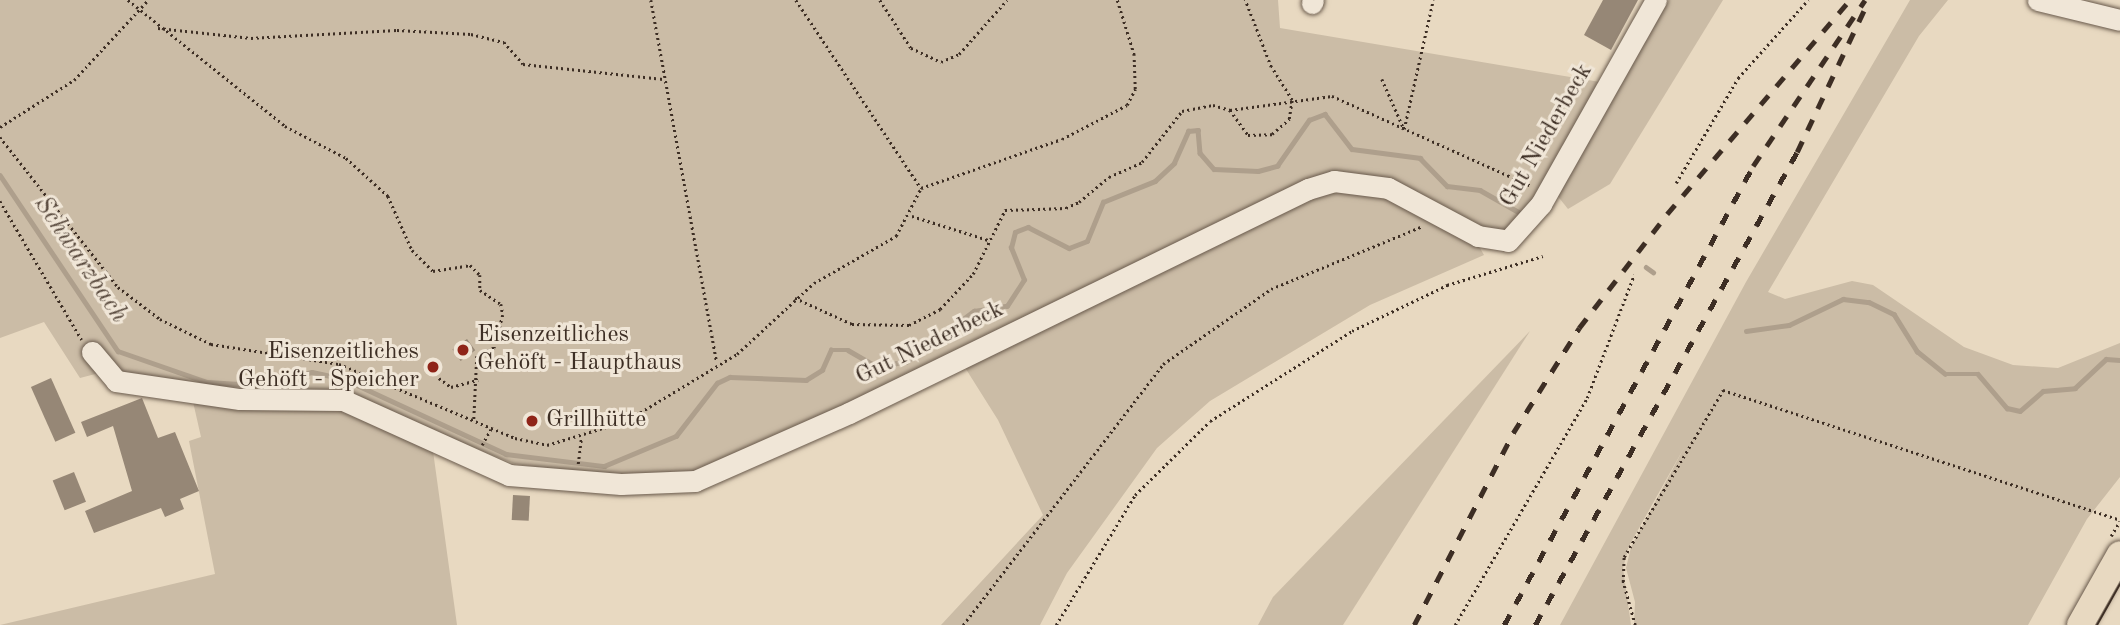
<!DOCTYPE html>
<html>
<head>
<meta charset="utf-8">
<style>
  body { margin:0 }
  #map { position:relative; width:2120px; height:625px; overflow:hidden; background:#e8d9c1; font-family:"Old Standard TT",serif }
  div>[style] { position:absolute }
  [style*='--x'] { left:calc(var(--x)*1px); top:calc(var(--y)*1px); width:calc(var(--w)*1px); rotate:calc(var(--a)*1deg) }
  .green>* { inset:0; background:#cbbca6 }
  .stream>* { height:4.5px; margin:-2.25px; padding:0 2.25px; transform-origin:2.25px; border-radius:2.25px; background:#ae9f8c }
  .building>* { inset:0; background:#968776; transform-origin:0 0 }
  .path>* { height:2.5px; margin-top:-1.25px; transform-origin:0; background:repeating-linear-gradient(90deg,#3d2e24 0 2px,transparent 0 5.5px) }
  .roads { filter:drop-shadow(0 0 2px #68594b) drop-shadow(0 0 2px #68594b) }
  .minor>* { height:21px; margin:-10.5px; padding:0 10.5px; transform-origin:10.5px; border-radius:10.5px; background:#f0e6d7 }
  .major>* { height:26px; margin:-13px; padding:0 13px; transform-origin:13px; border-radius:13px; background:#e8d9c1 }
  .tram>* { height:2px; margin:-1px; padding:0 1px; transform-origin:1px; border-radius:1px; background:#3d2e24 }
  .rail>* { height:4.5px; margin-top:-2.25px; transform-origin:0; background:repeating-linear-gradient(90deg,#3d2e24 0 12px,transparent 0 24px) }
  .dots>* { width:19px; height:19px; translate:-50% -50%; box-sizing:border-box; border:4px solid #f0e6d7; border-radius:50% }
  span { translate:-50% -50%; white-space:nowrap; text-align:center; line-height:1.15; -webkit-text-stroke:6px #f0e6d7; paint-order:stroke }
  .street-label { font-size:24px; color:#3d2e24 }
  .poi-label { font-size:24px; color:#3d2e24 }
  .left { translate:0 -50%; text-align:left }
  .right { translate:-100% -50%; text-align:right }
  .water-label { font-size:26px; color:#594a3e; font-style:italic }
</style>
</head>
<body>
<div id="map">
  <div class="green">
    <i style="clip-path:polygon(0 0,1278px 0,1280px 28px,1606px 83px,1526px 221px,1504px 235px,1334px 179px,693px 476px,629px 479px,515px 464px,344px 397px,280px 410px,346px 411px,433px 451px,457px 625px,0 625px,215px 574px,189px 441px,201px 437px,191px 393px,103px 372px,80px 378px,44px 322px,0 338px)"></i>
    <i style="clip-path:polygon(1669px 0,1723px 0,1610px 184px,1568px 209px,1556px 194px)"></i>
    <i style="clip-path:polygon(1910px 0,1948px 0,1919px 36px,1768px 292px,1785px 299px,1852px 281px,1873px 285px,1964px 347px,2013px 365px,2058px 368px,2120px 343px,2120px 477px,2087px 519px,2028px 625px,1634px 625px,1635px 602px,1626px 568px,1631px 547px,1685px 446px,1629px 546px,1623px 568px,1631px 625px,1560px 625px,1746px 282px)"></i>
    <i style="clip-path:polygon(1361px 185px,1475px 239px,1484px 255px,1370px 305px,1210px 401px,1157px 448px,1067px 573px,1040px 625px,941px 625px,1043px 515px,998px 420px,964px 366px,1314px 190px)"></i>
    <i style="clip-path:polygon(1530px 331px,1343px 625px,1258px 625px,1273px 597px)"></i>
  </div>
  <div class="stream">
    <i style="--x:0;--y:175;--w:212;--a:56.2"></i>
    <i style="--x:118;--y:351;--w:94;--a:19.2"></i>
    <i style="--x:207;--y:382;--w:48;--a:3.6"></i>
    <i style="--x:255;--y:385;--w:58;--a:-12.8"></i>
    <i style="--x:312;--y:372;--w:33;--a:12"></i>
    <i style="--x:344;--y:379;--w:179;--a:24.8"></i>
    <i style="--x:506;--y:454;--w:99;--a:7"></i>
    <i style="--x:604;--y:466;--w:78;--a:-22.6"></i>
    <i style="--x:676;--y:436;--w:67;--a:-52.3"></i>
    <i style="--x:717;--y:383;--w:14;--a:-25"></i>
    <i style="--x:730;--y:377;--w:76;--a:2.3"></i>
    <i style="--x:806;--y:380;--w:19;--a:-32"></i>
    <i style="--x:822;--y:370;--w:22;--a:-66"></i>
    <i style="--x:831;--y:350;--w:17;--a:0"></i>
    <i style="--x:848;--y:350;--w:32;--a:30"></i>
    <i style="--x:876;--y:366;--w:30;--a:-8"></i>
    <i style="--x:906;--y:362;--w:85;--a:-36.9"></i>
    <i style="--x:974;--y:311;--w:33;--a:-9"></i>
    <i style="--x:1007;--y:306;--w:31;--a:-57"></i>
    <i style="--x:1024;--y:280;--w:35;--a:-112"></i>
    <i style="--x:1011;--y:248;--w:16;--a:-76"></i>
    <i style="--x:1015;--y:232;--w:14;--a:-21"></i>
    <i style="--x:1028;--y:227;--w:46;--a:27.1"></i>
    <i style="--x:1069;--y:248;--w:19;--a:-21"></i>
    <i style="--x:1087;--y:241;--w:42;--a:-67.7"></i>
    <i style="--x:1103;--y:202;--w:56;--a:-22"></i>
    <i style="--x:1155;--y:181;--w:26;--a:-43"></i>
    <i style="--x:1174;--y:163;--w:35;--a:-66"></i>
    <i style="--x:1188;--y:131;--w:10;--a:-6"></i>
    <i style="--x:1198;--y:130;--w:23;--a:85"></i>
    <i style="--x:1200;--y:153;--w:21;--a:49"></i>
    <i style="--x:1214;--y:169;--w:44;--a:2.6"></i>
    <i style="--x:1258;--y:171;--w:20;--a:-15"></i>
    <i style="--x:1277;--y:166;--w:56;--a:-55.2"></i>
    <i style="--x:1309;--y:120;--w:17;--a:-21"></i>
    <i style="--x:1325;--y:114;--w:44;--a:52.4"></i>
    <i style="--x:1352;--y:149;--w:69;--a:7.5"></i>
    <i style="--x:1420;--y:158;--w:39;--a:46"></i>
    <i style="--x:1447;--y:186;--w:33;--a:7"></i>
    <i style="--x:1480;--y:190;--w:48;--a:29.7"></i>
    <i style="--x:1646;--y:267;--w:9;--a:36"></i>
    <i style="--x:1746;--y:331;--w:43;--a:-7.9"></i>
    <i style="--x:1789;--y:325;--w:60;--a:-25.7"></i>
    <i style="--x:1843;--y:299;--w:26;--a:7"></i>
    <i style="--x:1869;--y:302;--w:28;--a:26"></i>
    <i style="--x:1894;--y:314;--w:44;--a:58.1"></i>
    <i style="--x:1917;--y:351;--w:36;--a:39"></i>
    <i style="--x:1945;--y:374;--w:33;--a:0"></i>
    <i style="--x:1978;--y:374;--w:45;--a:49.5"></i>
    <i style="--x:2007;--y:408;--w:13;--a:13"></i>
    <i style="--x:2020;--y:411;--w:30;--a:-41"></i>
    <i style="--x:2043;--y:391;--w:32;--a:-5"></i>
    <i style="--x:2075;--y:388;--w:42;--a:-43.1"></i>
    <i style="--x:2106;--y:359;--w:14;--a:4"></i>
  </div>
  <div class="building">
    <i style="clip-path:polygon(1603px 0,1638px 0,1611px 50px,1584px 35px)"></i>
    <i style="left:467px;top:339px;width:14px;height:18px;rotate:54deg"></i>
    <i style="left:51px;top:378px;width:60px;height:22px;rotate:66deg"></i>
    <i style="clip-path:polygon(142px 398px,158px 438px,175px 432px,199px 491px,180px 499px,184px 509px,165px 517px,161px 508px,94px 533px,85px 511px,132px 491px,113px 426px,87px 437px,81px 422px)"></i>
    <i style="clip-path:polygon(532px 413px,538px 425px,531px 429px,524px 424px)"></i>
    <i style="left:74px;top:472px;width:32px;height:23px;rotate:68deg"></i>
    <i style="left:513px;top:495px;width:17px;height:25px;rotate:3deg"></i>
  </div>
  <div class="path">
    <i style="--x:128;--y:0;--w:201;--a:38.7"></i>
    <i style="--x:285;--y:126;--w:69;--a:27.7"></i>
    <i style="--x:346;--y:158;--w:57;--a:42.1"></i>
    <i style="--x:388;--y:196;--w:59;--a:66"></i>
    <i style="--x:412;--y:250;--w:30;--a:45"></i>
    <i style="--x:433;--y:271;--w:37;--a:-9"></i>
    <i style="--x:470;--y:265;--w:14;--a:45"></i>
    <i style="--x:480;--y:275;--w:15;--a:90"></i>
    <i style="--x:480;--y:290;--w:25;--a:34"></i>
    <i style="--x:501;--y:304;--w:11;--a:80"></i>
    <i style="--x:503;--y:315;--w:34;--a:105"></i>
    <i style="--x:494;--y:348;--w:19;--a:155"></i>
    <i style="--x:477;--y:356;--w:64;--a:92.7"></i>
    <i style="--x:651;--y:0;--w:368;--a:79.7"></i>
    <i style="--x:796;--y:0;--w:226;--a:56.4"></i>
    <i style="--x:880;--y:0;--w:57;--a:57.1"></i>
    <i style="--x:911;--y:48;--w:33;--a:25"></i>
    <i style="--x:941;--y:62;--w:20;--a:-24"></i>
    <i style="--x:959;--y:54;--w:72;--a:-48.4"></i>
    <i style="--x:158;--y:28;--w:94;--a:6.1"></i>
    <i style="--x:251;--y:38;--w:146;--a:-3.1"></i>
    <i style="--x:397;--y:30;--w:74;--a:3.1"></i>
    <i style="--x:471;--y:34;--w:34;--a:14"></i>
    <i style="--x:504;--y:42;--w:29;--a:49"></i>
    <i style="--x:523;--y:64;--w:141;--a:6.1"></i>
    <i style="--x:1382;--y:79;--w:55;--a:66.3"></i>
    <i style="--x:1230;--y:110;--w:103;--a:-7.8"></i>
    <i style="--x:1332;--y:96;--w:218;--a:24.3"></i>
    <i style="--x:0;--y:127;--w:88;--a:-32.4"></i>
    <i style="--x:74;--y:80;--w:109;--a:-47.2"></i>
    <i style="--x:1404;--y:129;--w:132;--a:-77.3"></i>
    <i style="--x:0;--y:137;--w:191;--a:51.8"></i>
    <i style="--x:118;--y:287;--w:53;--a:37.3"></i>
    <i style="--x:160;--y:319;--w:57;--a:26.1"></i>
    <i style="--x:211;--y:344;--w:130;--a:8.9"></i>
    <i style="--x:339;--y:364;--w:191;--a:22.8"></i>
    <i style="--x:515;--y:438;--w:33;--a:12"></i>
    <i style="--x:547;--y:445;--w:83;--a:-16.9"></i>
    <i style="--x:626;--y:421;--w:130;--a:-31.1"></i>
    <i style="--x:737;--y:354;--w:105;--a:-42.7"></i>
    <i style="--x:814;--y:283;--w:95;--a:-29.8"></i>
    <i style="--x:896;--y:236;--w:54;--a:-62.5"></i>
    <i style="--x:921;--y:188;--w:149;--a:-19.2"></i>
    <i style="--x:1062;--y:139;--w:73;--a:-27.6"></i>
    <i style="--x:1127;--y:105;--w:18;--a:-63"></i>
    <i style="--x:1135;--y:89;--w:34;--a:-92"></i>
    <i style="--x:1134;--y:55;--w:58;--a:-107.2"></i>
    <i style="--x:1676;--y:183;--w:122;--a:-59.4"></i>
    <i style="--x:1738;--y:78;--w:105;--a:-48.1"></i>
    <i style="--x:0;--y:201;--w:161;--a:59.5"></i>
    <i style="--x:912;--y:216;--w:80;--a:17.5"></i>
    <i style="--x:795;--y:298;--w:63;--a:24.5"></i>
    <i style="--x:852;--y:324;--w:57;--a:1"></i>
    <i style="--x:909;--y:325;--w:35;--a:-27"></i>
    <i style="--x:940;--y:309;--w:48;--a:-46.7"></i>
    <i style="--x:973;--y:274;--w:72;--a:-63.4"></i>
    <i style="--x:1005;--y:210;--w:61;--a:-1.9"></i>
    <i style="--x:1066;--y:208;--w:14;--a:-25"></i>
    <i style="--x:1079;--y:202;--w:39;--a:-40"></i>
    <i style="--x:1109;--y:177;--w:36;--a:-24"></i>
    <i style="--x:1142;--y:162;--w:65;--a:-51.9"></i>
    <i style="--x:1182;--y:111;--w:32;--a:-11"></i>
    <i style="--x:1213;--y:105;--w:18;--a:16"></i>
    <i style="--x:1230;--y:110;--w:31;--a:54"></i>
    <i style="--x:1248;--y:135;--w:24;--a:-2"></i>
    <i style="--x:1272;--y:134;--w:23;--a:-41"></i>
    <i style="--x:1289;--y:119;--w:19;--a:-81"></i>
    <i style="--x:1292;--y:100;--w:39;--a:-122"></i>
    <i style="--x:1271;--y:67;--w:72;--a:-111.2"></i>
    <i style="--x:439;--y:378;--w:15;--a:37"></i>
    <i style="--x:451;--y:387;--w:28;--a:-15"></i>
    <i style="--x:482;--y:445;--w:18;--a:-61"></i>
    <i style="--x:578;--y:464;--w:25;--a:-83"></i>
    <i style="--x:2111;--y:536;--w:17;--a:-59"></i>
    <i style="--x:963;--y:625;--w:329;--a:-52.5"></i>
    <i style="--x:1163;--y:364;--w:131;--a:-34.8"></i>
    <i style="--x:1271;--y:289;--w:162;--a:-22.5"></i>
    <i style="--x:1056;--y:625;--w:152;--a:-58.7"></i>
    <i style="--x:1135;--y:495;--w:105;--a:-44.6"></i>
    <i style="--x:1210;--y:421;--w:168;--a:-32.4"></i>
    <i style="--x:1352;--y:331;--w:106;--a:-25.8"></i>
    <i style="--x:1447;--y:285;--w:100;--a:-16.8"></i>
    <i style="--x:1455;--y:625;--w:263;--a:-59.8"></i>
    <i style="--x:1587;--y:398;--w:132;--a:-69.1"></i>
    <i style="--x:1635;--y:625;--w:45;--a:-105.6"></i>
    <i style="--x:1623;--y:582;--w:25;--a:-88"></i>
    <i style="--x:1624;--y:557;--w:194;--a:-59.3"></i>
    <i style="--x:1723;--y:390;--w:418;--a:18.1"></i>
  </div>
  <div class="roads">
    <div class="minor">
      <i style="--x:2038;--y:0;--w:84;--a:13.7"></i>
      <i style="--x:1312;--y:3;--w:3;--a:-72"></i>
      <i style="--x:92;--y:352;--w:38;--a:50"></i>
      <i style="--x:116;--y:381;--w:125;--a:8.3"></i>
      <i style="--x:240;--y:399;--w:103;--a:0.6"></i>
      <i style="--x:343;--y:400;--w:182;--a:24.3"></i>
      <i style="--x:509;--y:475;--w:112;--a:4.6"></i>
      <i style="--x:621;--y:484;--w:74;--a:-2.3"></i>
      <i style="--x:695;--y:481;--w:168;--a:-23.8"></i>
      <i style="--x:849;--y:413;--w:511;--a:-26.01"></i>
      <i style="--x:1308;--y:189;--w:27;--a:-17"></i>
      <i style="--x:1334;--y:181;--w:54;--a:7.4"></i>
      <i style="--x:1388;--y:188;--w:102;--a:28.1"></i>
      <i style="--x:1478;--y:236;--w:30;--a:9"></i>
      <i style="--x:1508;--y:241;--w:50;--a:-48.3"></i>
      <i style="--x:1541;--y:204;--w:234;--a:-60.6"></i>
    </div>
    <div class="major">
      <i style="--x:2080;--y:625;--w:81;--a:-60.6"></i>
    </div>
  </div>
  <div class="tram">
    <i style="--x:2097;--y:625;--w:47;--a:-60.7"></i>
  </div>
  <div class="rail">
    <i style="--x:1414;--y:625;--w:216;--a:-62.7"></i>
    <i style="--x:1513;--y:433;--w:124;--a:-57.8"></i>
    <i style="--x:1579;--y:328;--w:144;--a:-52.3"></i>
    <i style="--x:1667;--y:214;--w:282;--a:-49.5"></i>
    <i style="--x:1504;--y:625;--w:522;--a:-61.52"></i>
    <i style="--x:1753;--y:166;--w:200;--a:-56"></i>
    <i style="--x:1535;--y:625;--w:541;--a:-61.02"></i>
    <i style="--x:1797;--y:152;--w:157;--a:-64.7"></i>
  </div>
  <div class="dots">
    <i style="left:463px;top:350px;background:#8f2418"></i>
    <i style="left:433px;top:367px;background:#8f2418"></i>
    <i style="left:532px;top:421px;background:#8f2418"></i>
  </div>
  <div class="street-label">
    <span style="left:1547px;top:136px;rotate:-60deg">Gut Niederbeck</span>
    <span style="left:930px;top:344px;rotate:-26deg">Gut Niederbeck</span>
  </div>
  <div class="poi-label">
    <span class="left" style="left:477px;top:350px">Eisenzeitliches<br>Gehöft - Haupthaus</span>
    <span class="right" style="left:419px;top:367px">Eisenzeitliches<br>Gehöft - Speicher</span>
    <span class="left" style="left:546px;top:421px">Grillhütte</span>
  </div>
  <div class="water-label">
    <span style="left:80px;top:260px;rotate:56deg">Schwarzbach</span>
  </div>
</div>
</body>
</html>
